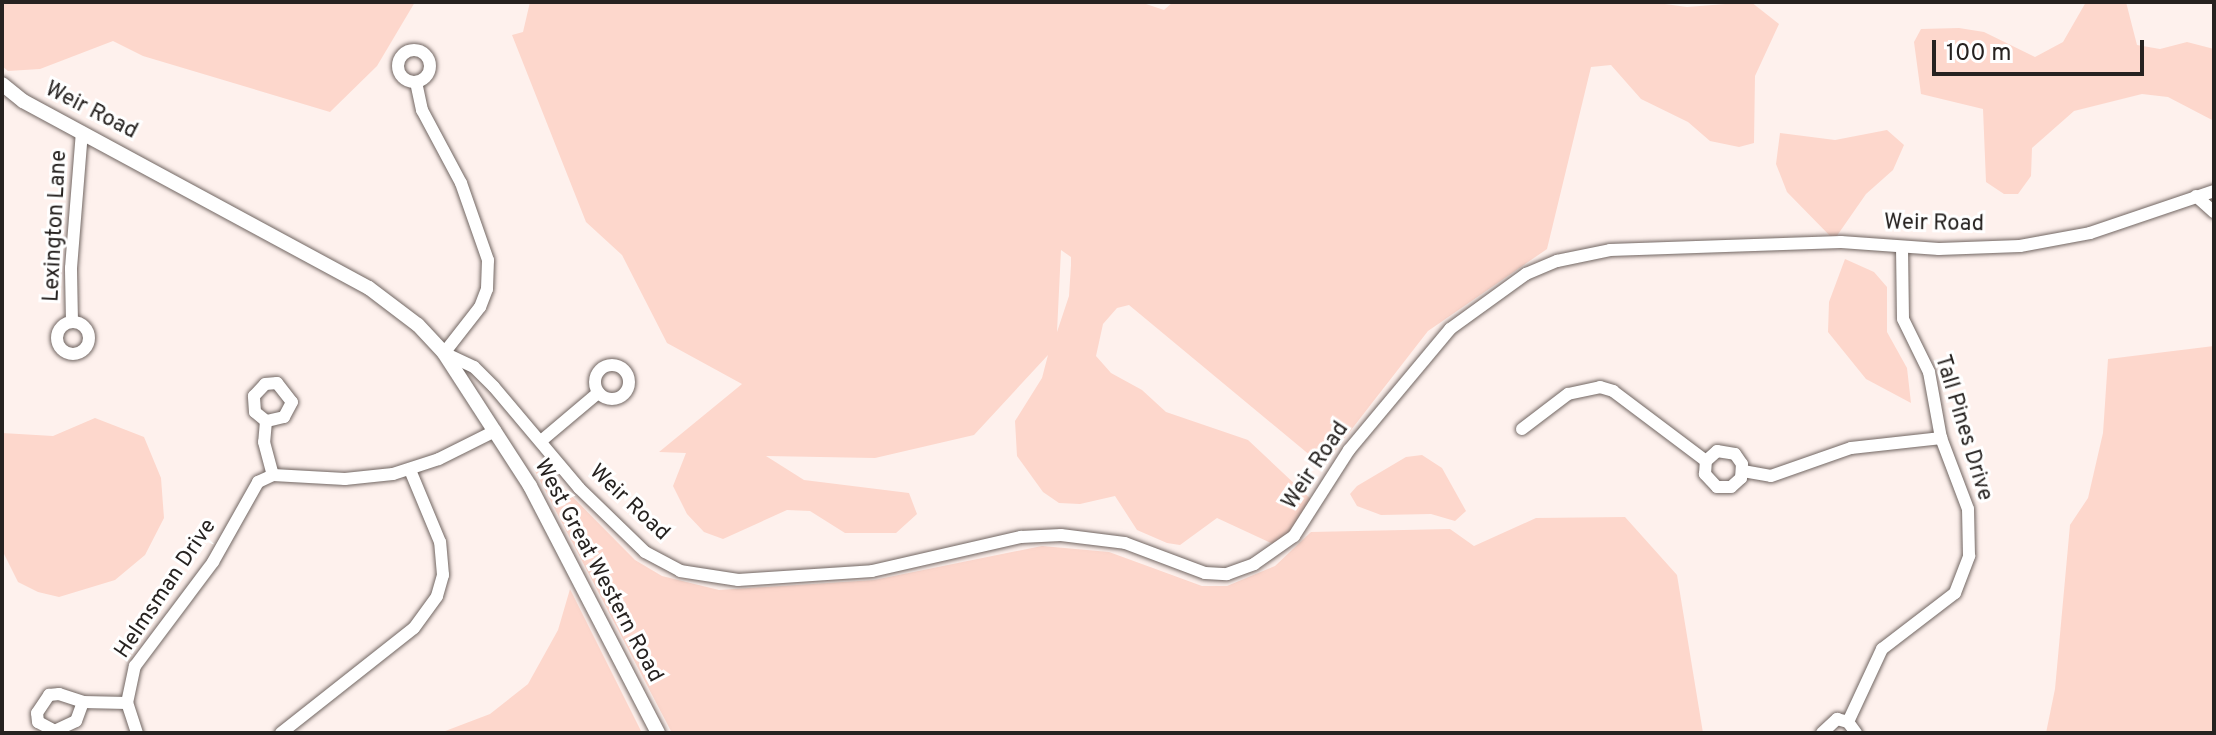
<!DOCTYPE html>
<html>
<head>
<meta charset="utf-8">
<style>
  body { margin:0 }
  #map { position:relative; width:2216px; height:735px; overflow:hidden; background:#fef1ed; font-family:Overpass,sans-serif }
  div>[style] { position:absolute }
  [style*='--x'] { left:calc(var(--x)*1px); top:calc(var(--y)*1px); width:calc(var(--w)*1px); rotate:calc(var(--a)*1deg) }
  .green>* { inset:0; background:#fdd7cc }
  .roads { filter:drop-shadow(0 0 2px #716662) drop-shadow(0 0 2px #716662) }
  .minor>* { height:12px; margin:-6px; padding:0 6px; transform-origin:6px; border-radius:6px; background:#fff }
  .minor>.ring { margin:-6px; padding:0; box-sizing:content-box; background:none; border:12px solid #fff; border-radius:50% }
  .tertiary>* { height:14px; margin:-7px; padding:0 7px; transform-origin:7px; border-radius:7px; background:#fff }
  span { translate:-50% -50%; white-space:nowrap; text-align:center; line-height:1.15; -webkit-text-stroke:6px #fff; paint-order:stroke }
  .street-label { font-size:22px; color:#262220 }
  .frame { position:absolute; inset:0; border:4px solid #262220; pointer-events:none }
  .scale { position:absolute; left:1932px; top:40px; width:212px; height:36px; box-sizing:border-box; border:4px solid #262220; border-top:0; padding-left:10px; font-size:24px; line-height:28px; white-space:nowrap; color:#262220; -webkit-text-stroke:6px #fff; paint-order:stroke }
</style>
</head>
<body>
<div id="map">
  <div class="green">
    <i style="clip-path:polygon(2px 2px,415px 2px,377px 66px,330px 112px,143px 56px,113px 41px,40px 69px,8px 71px,2px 66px)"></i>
    <i style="clip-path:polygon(evenodd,530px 2px,1140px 2px,1164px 10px,1173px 2px,1650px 2px,1687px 7px,1751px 2px,1779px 24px,1755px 76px,1754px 143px,1739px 147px,1710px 141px,1688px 122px,1641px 99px,1611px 65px,1591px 67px,1547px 249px,1428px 331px,1323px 466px,1129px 305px,1117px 308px,1103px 324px,1096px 356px,1111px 373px,1142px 390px,1166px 412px,1248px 440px,1314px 502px,1309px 518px,1273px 544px,1217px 518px,1180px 545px,1167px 543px,1137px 530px,1115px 496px,1080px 504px,1059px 503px,1043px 492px,1017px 456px,1015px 421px,1042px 378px,1048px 355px,974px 435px,875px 458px,766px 456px,804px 480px,909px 493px,917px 514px,896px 533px,845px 533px,810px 511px,787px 510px,723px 539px,704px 532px,687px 514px,673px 486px,686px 453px,659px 452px,742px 384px,667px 343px,622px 255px,586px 222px,512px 35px,523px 32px,530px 2px,1061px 250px,1071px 257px,1071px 265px,1069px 296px,1057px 332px,1061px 250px)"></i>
    <i style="clip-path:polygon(2086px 2px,2126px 2px,2137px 45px,2160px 49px,2187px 42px,2214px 49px,2214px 121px,2168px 97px,2142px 94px,2074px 111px,2032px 148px,2031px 176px,2018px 194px,2004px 194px,1986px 182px,1983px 109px,1921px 94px,1914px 42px,1921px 29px,1959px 28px,1984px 32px,2035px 57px,2063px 42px)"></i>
    <i style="clip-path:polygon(1887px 130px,1904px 145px,1893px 170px,1866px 194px,1834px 240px,1787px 192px,1776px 164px,1780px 133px,1835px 140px)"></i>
    <i style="clip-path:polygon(1845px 259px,1874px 272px,1887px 287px,1887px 332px,1907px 368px,1911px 403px,1866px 379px,1828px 332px,1829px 302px)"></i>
    <i style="clip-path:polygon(2214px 346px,2214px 733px,2046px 733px,2055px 689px,2070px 525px,2088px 498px,2103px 433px,2108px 359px)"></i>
    <i style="clip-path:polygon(95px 418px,144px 437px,161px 478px,164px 518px,145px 555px,115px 580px,59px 597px,38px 592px,18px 582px,2px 550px,2px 433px,53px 436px)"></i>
    <i style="clip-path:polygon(1422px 455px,1442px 468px,1466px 511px,1455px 521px,1431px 514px,1381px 515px,1357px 506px,1350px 494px,1357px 486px,1406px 457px)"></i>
    <i style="clip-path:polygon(540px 464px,635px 560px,662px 576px,719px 590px,874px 580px,1042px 546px,1109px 552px,1202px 586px,1227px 586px,1275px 566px,1311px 532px,1450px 529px,1474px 546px,1536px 518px,1625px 517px,1677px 575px,1703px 733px,672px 733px,535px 471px)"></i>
    <i style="clip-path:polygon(570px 589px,642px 733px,440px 733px,490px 714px,528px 684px,558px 630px)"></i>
  </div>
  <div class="roads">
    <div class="minor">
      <i class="ring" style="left:398px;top:50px;width:20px;height:20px"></i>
      <i style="--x:416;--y:82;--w:29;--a:78"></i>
      <i style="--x:422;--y:110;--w:83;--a:61.9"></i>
      <i style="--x:461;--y:183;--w:82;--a:70.7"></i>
      <i style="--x:488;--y:260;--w:29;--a:92"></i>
      <i style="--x:487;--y:289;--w:19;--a:111"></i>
      <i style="--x:480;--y:307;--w:58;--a:128"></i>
      <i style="--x:444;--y:353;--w:33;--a:25"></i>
      <i style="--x:474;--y:367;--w:28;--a:45"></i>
      <i style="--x:494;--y:387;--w:132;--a:49.9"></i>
      <i style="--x:579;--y:488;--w:92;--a:44.1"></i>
      <i style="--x:645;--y:552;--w:40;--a:28"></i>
      <i style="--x:680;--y:571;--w:59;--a:8.8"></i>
      <i style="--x:738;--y:580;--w:134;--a:-3.8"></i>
      <i style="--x:872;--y:571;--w:153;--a:-12.9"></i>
      <i style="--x:1021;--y:537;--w:40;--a:-2.9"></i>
      <i style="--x:1061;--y:535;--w:64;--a:7.1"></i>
      <i style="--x:1125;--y:543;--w:85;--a:20.6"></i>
      <i style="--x:1205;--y:573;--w:22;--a:3"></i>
      <i style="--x:1227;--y:574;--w:29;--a:-20"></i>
      <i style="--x:1254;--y:564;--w:49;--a:-35"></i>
      <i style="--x:1294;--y:536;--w:102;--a:-57.4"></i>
      <i style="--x:1349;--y:450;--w:158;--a:-50.1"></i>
      <i style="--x:1450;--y:329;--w:94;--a:-35.9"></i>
      <i style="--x:1526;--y:274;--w:34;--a:-23"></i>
      <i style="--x:1557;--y:261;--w:54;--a:-11.7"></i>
      <i style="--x:1610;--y:250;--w:231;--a:-2"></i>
      <i style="--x:1841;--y:242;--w:98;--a:4.1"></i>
      <i style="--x:1939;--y:249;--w:81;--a:-2.1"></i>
      <i style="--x:2020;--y:246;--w:71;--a:-10.5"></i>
      <i style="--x:2090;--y:233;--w:131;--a:-18.7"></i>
      <i style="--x:2196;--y:196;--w:24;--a:42"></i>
      <i style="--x:72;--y:322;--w:54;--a:-91.1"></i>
      <i style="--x:71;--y:268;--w:136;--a:-85.4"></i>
      <i class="ring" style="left:57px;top:322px;width:20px;height:20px"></i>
      <i class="ring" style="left:595px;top:365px;width:22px;height:22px"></i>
      <i style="--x:266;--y:421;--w:14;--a:-141"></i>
      <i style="--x:255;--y:412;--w:16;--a:-94"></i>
      <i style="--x:254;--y:396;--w:16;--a:-47"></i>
      <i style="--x:265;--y:384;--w:12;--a:-5"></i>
      <i style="--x:277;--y:383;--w:24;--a:52"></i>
      <i style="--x:292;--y:402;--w:17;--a:118"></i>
      <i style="--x:284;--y:417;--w:18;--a:167"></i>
      <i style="--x:266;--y:421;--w:21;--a:95"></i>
      <i style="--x:264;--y:442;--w:34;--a:75"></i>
      <i style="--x:1522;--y:429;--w:58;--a:-37.3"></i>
      <i style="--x:1568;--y:394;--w:33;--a:-12"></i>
      <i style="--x:1600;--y:387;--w:14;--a:17"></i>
      <i style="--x:1613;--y:391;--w:116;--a:37"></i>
      <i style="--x:1706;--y:461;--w:15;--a:-42"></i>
      <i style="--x:1717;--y:451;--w:18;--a:9"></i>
      <i style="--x:1735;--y:454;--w:12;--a:55"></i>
      <i style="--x:1742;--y:464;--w:14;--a:94"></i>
      <i style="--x:1741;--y:478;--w:13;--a:138"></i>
      <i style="--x:1731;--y:487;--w:14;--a:180"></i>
      <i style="--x:1717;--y:487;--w:18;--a:-133"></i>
      <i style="--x:1705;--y:474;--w:13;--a:-86"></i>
      <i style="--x:541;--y:441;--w:75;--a:-40.1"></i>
      <i style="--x:1743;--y:471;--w:28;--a:10"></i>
      <i style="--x:1771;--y:476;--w:85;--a:-19.3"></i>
      <i style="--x:1851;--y:448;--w:91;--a:-6.3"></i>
      <i style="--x:59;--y:694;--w:25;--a:18"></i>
      <i style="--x:83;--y:702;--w:20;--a:110"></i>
      <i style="--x:76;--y:721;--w:23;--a:155"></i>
      <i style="--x:55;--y:731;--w:19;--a:-152"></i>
      <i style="--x:38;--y:722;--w:9;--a:-96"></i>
      <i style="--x:37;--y:713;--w:22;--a:-56"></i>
      <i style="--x:49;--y:695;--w:10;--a:-6"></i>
      <i style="--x:83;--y:702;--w:44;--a:1.3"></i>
      <i style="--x:1848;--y:722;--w:81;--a:-65"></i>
      <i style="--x:1882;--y:649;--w:92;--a:-37.5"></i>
      <i style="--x:1955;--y:593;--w:40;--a:-69"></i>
      <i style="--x:1969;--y:556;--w:47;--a:-91.2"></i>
      <i style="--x:1968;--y:509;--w:76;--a:-110.8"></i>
      <i style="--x:1941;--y:438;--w:67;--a:-100.3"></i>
      <i style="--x:1929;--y:372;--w:59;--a:-116.1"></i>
      <i style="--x:1903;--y:319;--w:72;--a:-90.8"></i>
      <i style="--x:137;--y:733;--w:32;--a:-108"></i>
      <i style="--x:127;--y:703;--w:38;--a:-78"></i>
      <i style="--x:135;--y:666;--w:130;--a:-53.1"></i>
      <i style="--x:213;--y:562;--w:92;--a:-60.6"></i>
      <i style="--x:258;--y:482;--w:17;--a:-25"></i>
      <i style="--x:273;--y:475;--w:72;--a:3.2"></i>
      <i style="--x:345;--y:479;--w:48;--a:-5.9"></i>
      <i style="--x:393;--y:474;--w:48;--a:-18.1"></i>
      <i style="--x:439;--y:459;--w:63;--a:-26.6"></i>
      <i style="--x:281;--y:733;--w:169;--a:-38.3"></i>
      <i style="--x:414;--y:628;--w:39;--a:-54"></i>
      <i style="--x:437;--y:596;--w:22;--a:-74"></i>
      <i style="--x:443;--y:575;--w:33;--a:-95"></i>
      <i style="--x:440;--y:542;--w:78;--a:-112.6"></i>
      <i style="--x:1822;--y:733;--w:21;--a:-43"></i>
      <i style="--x:1837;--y:719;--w:11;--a:15"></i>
      <i style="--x:1848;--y:722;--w:14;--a:54"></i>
    </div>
    <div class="tertiary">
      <i style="--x:2;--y:84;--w:27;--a:39"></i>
      <i style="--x:23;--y:101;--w:393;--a:28.4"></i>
      <i style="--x:369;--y:288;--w:61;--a:37.1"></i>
      <i style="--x:418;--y:325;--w:38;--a:47"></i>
      <i style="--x:444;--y:353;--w:158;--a:57.1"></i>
      <i style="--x:530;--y:486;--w:278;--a:62.6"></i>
    </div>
  </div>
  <div class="street-label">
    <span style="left:91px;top:111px;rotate:27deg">Weir Road</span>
    <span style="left:1934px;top:224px;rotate:1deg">Weir Road</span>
    <span style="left:56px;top:226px;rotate:-87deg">Lexington Lane</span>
    <span style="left:1963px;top:428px;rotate:73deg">Tall Pines Drive</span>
    <span style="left:1316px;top:466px;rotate:-56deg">Weir Road</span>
    <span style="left:629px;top:503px;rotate:43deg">Weir Road</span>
    <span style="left:598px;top:571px;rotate:62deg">West Great Western Road</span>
    <span style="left:166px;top:589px;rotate:-56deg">Helmsman Drive</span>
  </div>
  <div class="frame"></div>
  <div class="scale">100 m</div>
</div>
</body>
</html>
